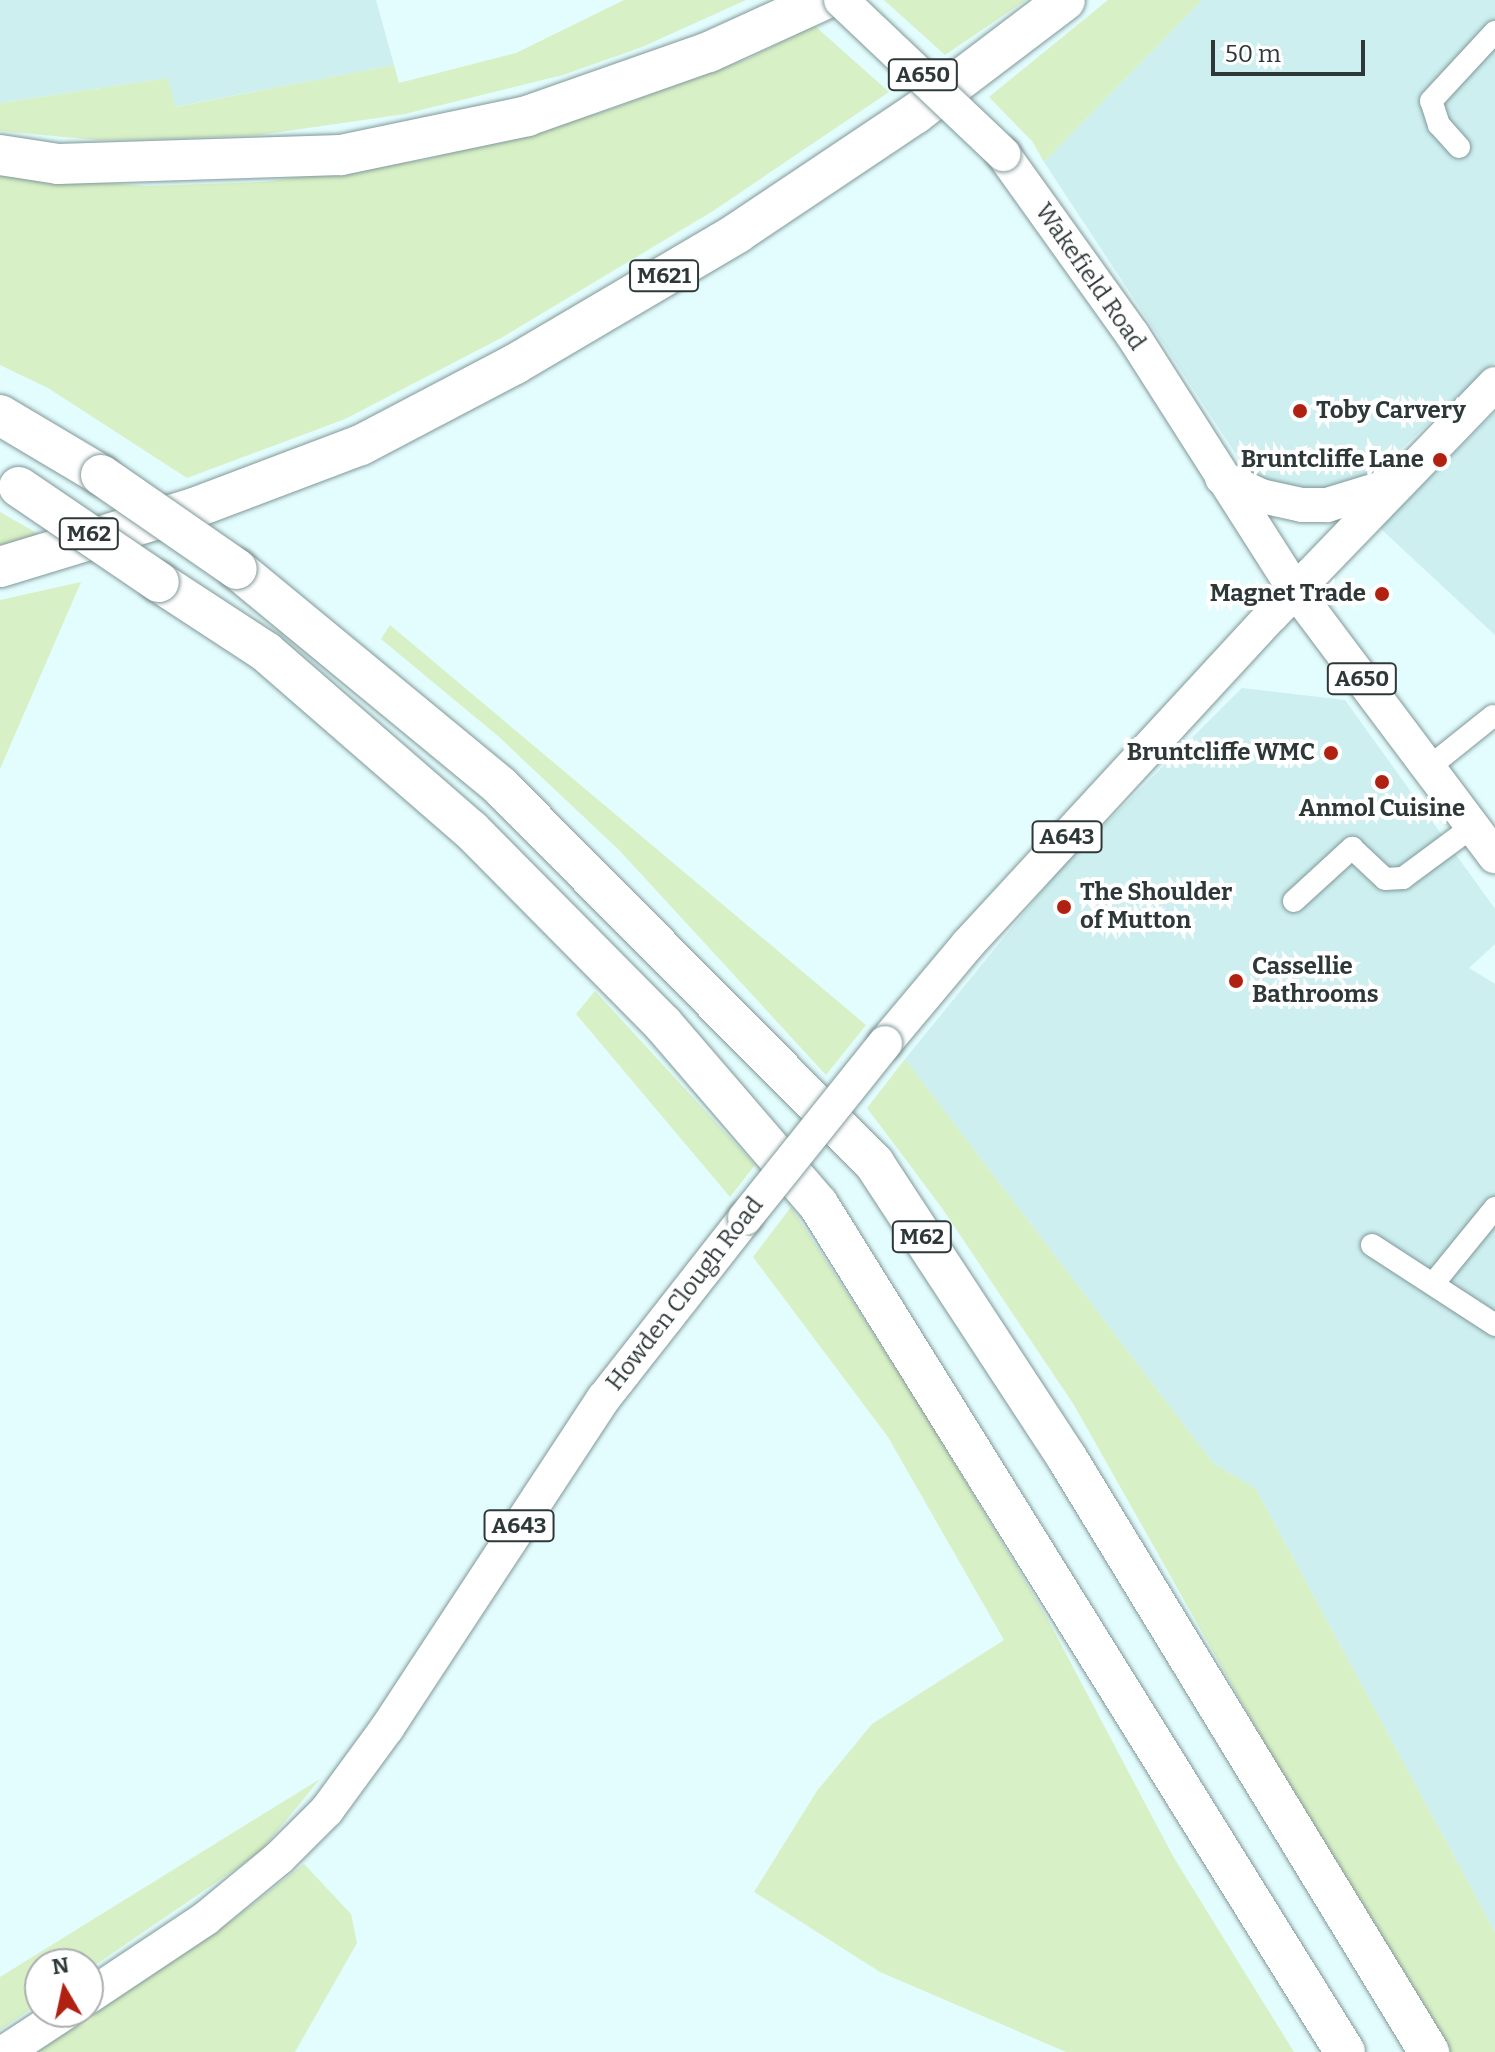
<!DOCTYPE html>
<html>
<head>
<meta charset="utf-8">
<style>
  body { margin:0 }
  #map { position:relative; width:1495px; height:2052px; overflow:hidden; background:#e3fcfd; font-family:Bitter,serif }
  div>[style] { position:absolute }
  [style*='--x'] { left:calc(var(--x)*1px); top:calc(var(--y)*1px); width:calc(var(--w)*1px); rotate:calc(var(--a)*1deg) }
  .built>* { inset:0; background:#cdeff0 }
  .green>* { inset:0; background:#d8f0c5 }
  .roads { filter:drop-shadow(0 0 2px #819898) drop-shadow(0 0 2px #819898) }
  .minor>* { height:22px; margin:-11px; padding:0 11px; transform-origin:11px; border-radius:11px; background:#fff }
  .primary>* { height:34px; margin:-17px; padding:0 17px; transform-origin:17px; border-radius:17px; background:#fff }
  .motorway>* { height:40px; margin:-20px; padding:0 20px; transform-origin:20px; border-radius:20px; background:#fff }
  .bridges { filter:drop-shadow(0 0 2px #819898) drop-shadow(0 0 2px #819898) }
  .primary-bridge>* { height:34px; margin:-17px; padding:0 17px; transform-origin:17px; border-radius:17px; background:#fff }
  .motorway-bridge>* { height:40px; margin:-20px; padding:0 20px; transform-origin:20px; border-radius:20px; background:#fff }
  .dots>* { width:22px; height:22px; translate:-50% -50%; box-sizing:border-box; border:4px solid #fff; border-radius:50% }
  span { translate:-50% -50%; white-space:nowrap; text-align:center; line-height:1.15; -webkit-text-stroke:8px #fff; paint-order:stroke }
  .shield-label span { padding:2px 6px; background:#fff; border:2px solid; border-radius:6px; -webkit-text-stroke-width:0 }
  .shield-label { font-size:22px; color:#2e3838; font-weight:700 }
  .street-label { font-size:24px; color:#2e3838 }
  .poi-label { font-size:24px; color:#2e3838; font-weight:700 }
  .left { translate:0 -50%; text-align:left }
  .right { translate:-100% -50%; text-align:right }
  .north { position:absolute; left:24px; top:1948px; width:80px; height:80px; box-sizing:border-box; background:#fff; border:2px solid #abafaf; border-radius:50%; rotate:351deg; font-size:22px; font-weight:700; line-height:32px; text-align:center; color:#2e3838 }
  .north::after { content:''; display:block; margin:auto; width:28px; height:36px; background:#b02111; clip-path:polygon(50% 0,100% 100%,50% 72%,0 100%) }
  .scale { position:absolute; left:1211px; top:40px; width:154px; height:36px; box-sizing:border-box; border:4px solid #2e3838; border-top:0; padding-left:10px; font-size:24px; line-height:28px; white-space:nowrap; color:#2e3838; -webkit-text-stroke:6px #fff; paint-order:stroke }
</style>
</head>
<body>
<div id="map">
  <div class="built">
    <i style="clip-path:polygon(0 0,376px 0,394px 65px,174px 107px,168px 78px,0 103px)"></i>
    <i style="clip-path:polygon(1202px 0,1495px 0,1495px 362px,1385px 464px,1345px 489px,1287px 491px,1247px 471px,1044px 162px)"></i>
    <i style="clip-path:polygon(1495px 412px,1495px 635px,1380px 528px)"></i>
    <i style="clip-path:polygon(1242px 688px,1345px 700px,1495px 909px,1495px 944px,1469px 968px,1495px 984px,1495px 1932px,1256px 1489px,1213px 1463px,905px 1059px,1058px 871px)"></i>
  </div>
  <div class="green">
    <i style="clip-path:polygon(624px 0,746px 0,642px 47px,563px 75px,405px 114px,259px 135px,167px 139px,97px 140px,0 131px,0 103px,168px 78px,175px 107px,394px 65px,399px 83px,516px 53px)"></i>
    <i style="clip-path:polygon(884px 0,1026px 0,945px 55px)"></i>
    <i style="clip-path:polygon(1108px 0,1202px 0,1044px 162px,1032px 141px,989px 97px)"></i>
    <i style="clip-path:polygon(815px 26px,889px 92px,713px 211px,501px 338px,345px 419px,187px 478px,48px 388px,0 365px,0 175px,147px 186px,263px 182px,424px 160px,600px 113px,747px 59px)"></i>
    <i style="clip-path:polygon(0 512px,49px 540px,0 552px)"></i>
    <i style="clip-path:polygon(81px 582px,0 769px,0 600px)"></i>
    <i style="clip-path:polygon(390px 625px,866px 1025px,826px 1075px,619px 850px,498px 736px,381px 639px)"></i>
    <i style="clip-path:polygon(595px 991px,755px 1165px,730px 1197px,576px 1014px)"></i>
    <i style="clip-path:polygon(905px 1059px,1213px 1463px,1256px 1489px,1495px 1932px,1495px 2052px,1447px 2052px,1351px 1896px,1074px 1405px,942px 1208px,867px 1108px)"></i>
    <i style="clip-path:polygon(791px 1207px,923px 1410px,1047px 1618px,1174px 1858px,1294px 2052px,1066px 2052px,880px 1972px,754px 1892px,817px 1791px,872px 1724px,1004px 1640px,888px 1437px,753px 1257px)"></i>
    <i style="clip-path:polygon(320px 1779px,259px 1853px,88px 1970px,88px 1964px,40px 1964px,40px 2003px,0 2030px,0 1977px)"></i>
    <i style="clip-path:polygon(304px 1864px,351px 1914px,357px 1943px,295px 2052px,36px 2052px,227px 1924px)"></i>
  </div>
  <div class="roads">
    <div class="minor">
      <i style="--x:1459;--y:147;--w:30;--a:-132"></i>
      <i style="--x:1439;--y:125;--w:25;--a:-108"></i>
      <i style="--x:1431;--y:101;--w:94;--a:-47.2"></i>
      <i style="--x:1428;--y:768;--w:83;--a:-38.7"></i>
      <i style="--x:1294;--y:901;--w:79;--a:-42.4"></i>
      <i style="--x:1352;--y:848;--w:45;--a:43.2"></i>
      <i style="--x:1385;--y:879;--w:18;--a:-3"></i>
      <i style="--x:1403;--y:878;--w:86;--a:-36.5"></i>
      <i style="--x:1372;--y:1245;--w:147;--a:33"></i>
      <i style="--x:1433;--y:1284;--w:98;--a:-50.8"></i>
    </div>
    <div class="primary">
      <i style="--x:1003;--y:154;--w:221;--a:54.4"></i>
      <i style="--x:1132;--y:334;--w:303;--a:57.5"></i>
      <i style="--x:1295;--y:590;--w:333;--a:53.1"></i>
      <i style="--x:1222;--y:478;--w:43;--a:24.8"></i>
      <i style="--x:1261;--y:496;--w:42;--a:12.4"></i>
      <i style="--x:1302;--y:505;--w:25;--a:0"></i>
      <i style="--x:1327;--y:505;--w:65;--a:-17"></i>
      <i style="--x:885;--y:1043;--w:129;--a:-50"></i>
      <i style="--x:968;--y:944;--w:448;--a:-47.3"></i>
      <i style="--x:1272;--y:615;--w:321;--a:-46"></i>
      <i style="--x:88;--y:1997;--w:141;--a:-33.7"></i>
      <i style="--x:205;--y:1919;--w:96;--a:-39.5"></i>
      <i style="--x:279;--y:1858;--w:68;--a:-45"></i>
      <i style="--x:327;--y:1810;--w:102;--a:-53.8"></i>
      <i style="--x:387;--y:1728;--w:395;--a:-56.7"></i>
      <i style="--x:604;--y:1398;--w:229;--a:-51.9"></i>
      <i style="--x:5;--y:2052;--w:73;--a:-33.3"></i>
    </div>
    <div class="motorway">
      <i style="--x:0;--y:155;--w:59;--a:8.8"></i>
      <i style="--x:58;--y:164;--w:283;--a:-1.8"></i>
      <i style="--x:341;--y:155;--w:190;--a:-11.8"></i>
      <i style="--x:527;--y:116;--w:193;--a:-19.4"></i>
      <i style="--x:709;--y:52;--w:125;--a:-24.5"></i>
      <i style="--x:0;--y:415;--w:117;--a:30.7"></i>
      <i style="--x:0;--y:567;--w:203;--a:-16.9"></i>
      <i style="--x:194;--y:508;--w:178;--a:-20.7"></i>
      <i style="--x:361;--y:445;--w:174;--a:-27.7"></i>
      <i style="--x:515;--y:364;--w:258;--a:-30.5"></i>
      <i style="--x:737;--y:233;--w:214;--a:-33.8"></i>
      <i style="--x:915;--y:114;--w:188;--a:-37.2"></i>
      <i style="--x:237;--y:569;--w:342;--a:39.5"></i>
      <i style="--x:501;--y:787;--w:530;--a:45.23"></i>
      <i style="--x:874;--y:1163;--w:353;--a:56.8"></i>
      <i style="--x:1067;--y:1458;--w:696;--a:58.64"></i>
      <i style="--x:159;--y:582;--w:128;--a:33.2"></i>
      <i style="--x:266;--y:652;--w:271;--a:41"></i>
      <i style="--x:471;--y:830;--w:273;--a:45.3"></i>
      <i style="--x:663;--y:1024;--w:238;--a:49.3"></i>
      <i style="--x:818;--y:1204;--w:998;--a:58.14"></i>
    </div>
  </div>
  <div class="bridges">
    <div class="primary-bridge">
      <i style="--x:841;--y:0;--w:224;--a:43.5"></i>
      <i style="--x:745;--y:1218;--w:224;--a:-51.3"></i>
    </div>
    <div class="motorway-bridge">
      <i style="--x:101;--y:475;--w:165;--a:34.7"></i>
      <i style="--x:19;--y:487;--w:169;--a:34.2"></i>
    </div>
  </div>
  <div class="dots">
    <i style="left:1300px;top:411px;background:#b02111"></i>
    <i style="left:1440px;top:460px;background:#b02111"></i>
    <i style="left:1382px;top:594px;background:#b02111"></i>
    <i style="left:1331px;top:753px;background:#b02111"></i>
    <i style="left:1382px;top:782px;background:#b02111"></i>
    <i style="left:1064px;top:907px;background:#b02111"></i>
    <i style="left:1236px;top:981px;background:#b02111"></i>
  </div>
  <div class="shield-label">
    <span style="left:923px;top:75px">A650</span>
    <span style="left:664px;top:276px">M621</span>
    <span style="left:89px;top:534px">M62</span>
    <span style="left:1362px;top:679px">A650</span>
    <span style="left:1067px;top:837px">A643</span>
    <span style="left:922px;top:1237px">M62</span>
    <span style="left:519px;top:1526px">A643</span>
  </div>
  <div class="street-label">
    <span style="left:1090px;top:277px;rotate:55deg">Wakefield Road</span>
    <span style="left:685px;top:1294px;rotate:-52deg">Howden Clough Road</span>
  </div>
  <div class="poi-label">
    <span class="left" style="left:1316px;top:411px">Toby Carvery</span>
    <span class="right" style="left:1424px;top:460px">Bruntcliffe Lane</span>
    <span class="right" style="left:1366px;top:594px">Magnet Trade</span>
    <span class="right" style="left:1315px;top:753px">Bruntcliffe WMC</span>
    <span style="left:1382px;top:809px">Anmol Cuisine</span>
    <span class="left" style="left:1080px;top:907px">The Shoulder<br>of Mutton</span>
    <span class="left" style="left:1252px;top:981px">Cassellie<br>Bathrooms</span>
  </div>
  <div class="north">N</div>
  <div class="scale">50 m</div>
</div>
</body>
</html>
